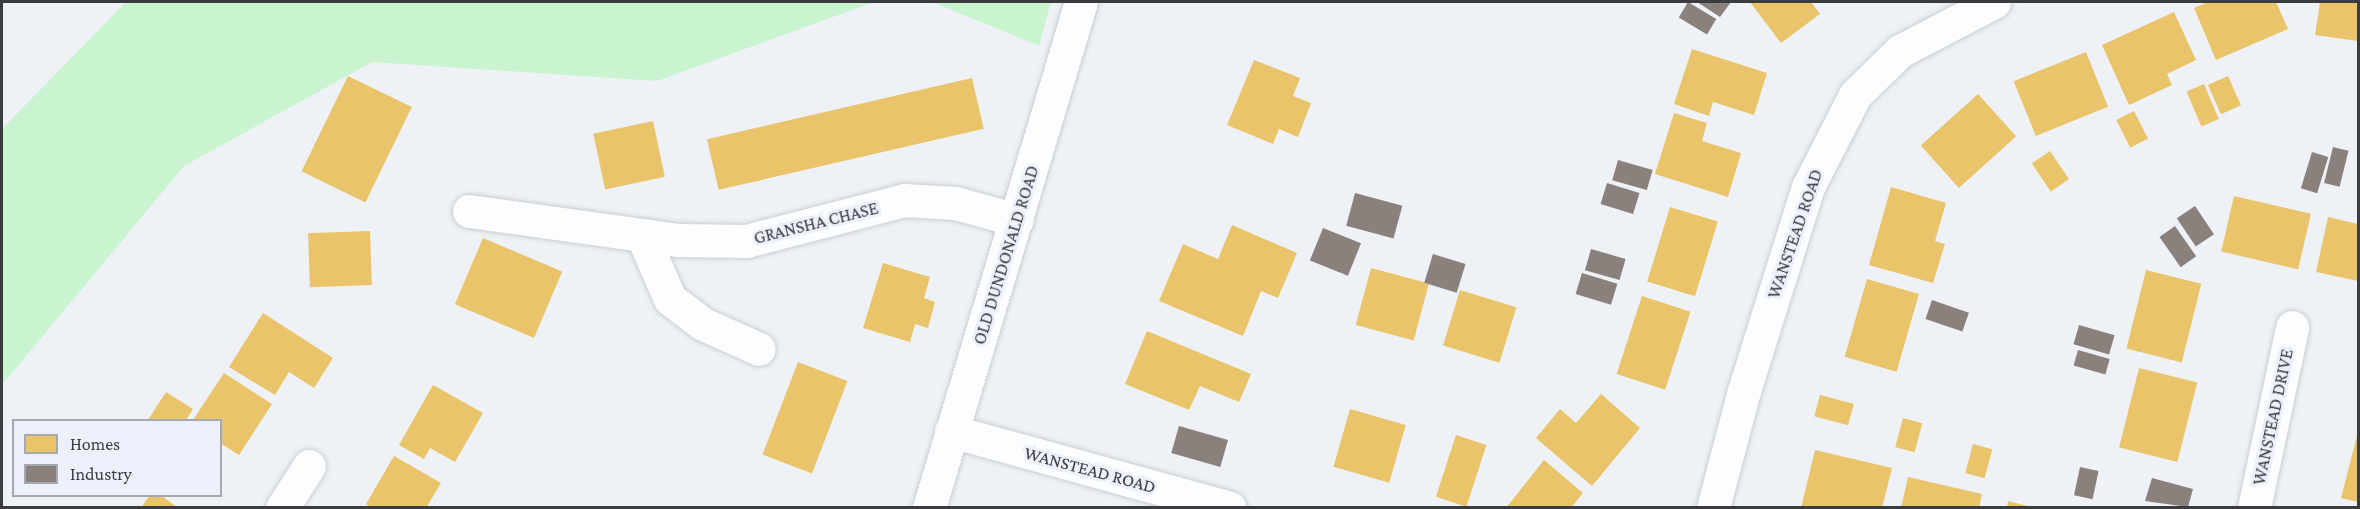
<!DOCTYPE html>
<html>
<head>
<meta charset="utf-8">
<style>
  body { margin:0 }
  #map { position:relative; width:2360px; height:509px; overflow:hidden; background:#eef1f6; font-family:"Crimson Pro",serif }
  div>[style] { position:absolute }
  [style*='--x'] { left:calc(var(--x)*1px); top:calc(var(--y)*1px); width:calc(var(--w)*1px); rotate:calc(var(--a)*1deg) }
  .green>* { inset:0; background:#caf4d0 }
  .homes>* { inset:0; background:#e9c46a; transform-origin:0 0 }
  .industry>* { inset:0; background:#8a817c; transform-origin:0 0 }
  .roads { filter:drop-shadow(0 0 2px #cbced1) drop-shadow(0 0 2px #cbced1) }
  .minor>* { height:33px; margin:-16.5px; padding:0 16.5px; transform-origin:16.5px; border-radius:16.5px; background:#fcfdfe }
  span { translate:-50% -50%; white-space:nowrap; text-align:center; line-height:1.15; -webkit-text-stroke:6px #ebf0fa; paint-order:stroke }
  .street-label { font-size:18px; color:#3a3c40 }
  .frame { position:absolute; inset:0; border:3px solid #3a3c40; pointer-events:none }
  .legend { position:absolute; left:12px; top:419px; width:210px; height:78px; box-sizing:border-box; background:#ebf0fa; border:2px solid #a4a8b0; margin:0; padding:8px 10px; list-style:none; font-size:18px; color:#3a3c40 }
  .legend li { display:flex; align-items:center; gap:12px; height:30px }
  .legend b { width:30px; border:2px solid #a4a8b0 }
</style>
</head>
<body>
<div id="map">
  <div class="green">
    <i style="clip-path:polygon(126px 2px,874px 2px,657px 81px,372px 62px,184px 166px,2px 385px,2px 129px)"></i>
    <i style="clip-path:polygon(932px 2px,1051px 2px,1039px 46px)"></i>
  </div>
  <div class="homes">
    <i style="clip-path:polygon(1750px 2px,1811px 2px,1820px 14px,1781px 43px)"></i>
    <i style="clip-path:polygon(2208px 2px,2276px 2px,2288px 29px,2216px 60px,2194px 8px)"></i>
    <i style="clip-path:polygon(2320px 2px,2358px 2px,2358px 41px,2315px 35px)"></i>
    <i style="clip-path:polygon(2174px 12px,2196px 60px,2167px 74px,2172px 85px,2129px 105px,2102px 45px)"></i>
    <i style="clip-path:polygon(1692px 49px,1767px 73px,1754px 115px,1713px 102px,1709px 116px,1674px 104px)"></i>
    <i style="left:2086px;top:52px;width:59px;height:78px;rotate:68deg"></i>
    <i style="clip-path:polygon(1254px 60px,1300px 78px,1293px 96px,1311px 103px,1298px 137px,1279px 129px,1273px 144px,1227px 125px)"></i>
    <i style="left:348px;top:76px;width:71px;height:106px;rotate:26deg"></i>
    <i style="left:2228px;top:76px;width:32px;height:22px;rotate:66deg"></i>
    <i style="left:972px;top:78px;width:52px;height:272px;rotate:77deg"></i>
    <i style="left:2204px;top:84px;width:38px;height:19px;rotate:67deg"></i>
    <i style="left:1978px;top:94px;width:57px;height:77px;rotate:48deg"></i>
    <i style="left:2134px;top:111px;width:31px;height:20px;rotate:63deg"></i>
    <i style="clip-path:polygon(1674px 113px,1707px 123px,1702px 141px,1741px 153px,1728px 197px,1655px 174px)"></i>
    <i style="left:653px;top:121px;width:57px;height:61px;rotate:78deg"></i>
    <i style="left:2050px;top:151px;width:34px;height:22px;rotate:56deg"></i>
    <i style="clip-path:polygon(1891px 187px,1946px 203px,1935px 241px,1945px 244px,1933px 283px,1869px 265px)"></i>
    <i style="left:2234px;top:196px;width:79px;height:57px;rotate:13deg"></i>
    <i style="left:1670px;top:207px;width:50px;height:78px;rotate:17deg"></i>
    <i style="clip-path:polygon(2328px 217px,2358px 224px,2358px 281px,2316px 272px)"></i>
    <i style="clip-path:polygon(1232px 225px,1297px 253px,1278px 298px,1261px 291px,1243px 336px,1159px 301px,1183px 244px,1218px 259px)"></i>
    <i style="left:370px;top:231px;width:54px;height:62px;rotate:88deg"></i>
    <i style="left:483px;top:238px;width:86px;height:72px;rotate:23deg"></i>
    <i style="clip-path:polygon(883px 263px,930px 277px,924px 298px,935px 302px,928px 328px,915px 324px,910px 342px,863px 328px)"></i>
    <i style="left:1371px;top:268px;width:60px;height:59px;rotate:15deg"></i>
    <i style="left:2146px;top:270px;width:57px;height:81px;rotate:14deg"></i>
    <i style="left:1867px;top:279px;width:54px;height:81px;rotate:16deg"></i>
    <i style="left:1460px;top:290px;width:59px;height:58px;rotate:17deg"></i>
    <i style="left:1642px;top:296px;width:51px;height:82px;rotate:18deg"></i>
    <i style="clip-path:polygon(263px 313px,333px 358px,314px 388px,289px 372px,275px 395px,229px 367px)"></i>
    <i style="clip-path:polygon(1147px 331px,1251px 374px,1239px 402px,1200px 386px,1189px 410px,1125px 384px)"></i>
    <i style="left:798px;top:362px;width:53px;height:99px;rotate:21deg"></i>
    <i style="left:2139px;top:368px;width:60px;height:82px;rotate:14deg"></i>
    <i style="clip-path:polygon(224px 373px,272px 404px,239px 455px,220px 443px,220px 420px,193px 420px)"></i>
    <i style="clip-path:polygon(433px 385px,483px 413px,455px 462px,430px 448px,424px 459px,399px 445px)"></i>
    <i style="clip-path:polygon(166px 392px,193px 409px,186px 420px,148px 420px)"></i>
    <i style="clip-path:polygon(1601px 394px,1640px 428px,1592px 486px,1536px 438px,1560px 409px,1576px 423px)"></i>
    <i style="left:1820px;top:395px;width:35px;height:22px;rotate:15deg"></i>
    <i style="left:1350px;top:409px;width:58px;height:60px;rotate:16deg"></i>
    <i style="left:1903px;top:418px;width:20px;height:30px;rotate:15deg"></i>
    <i style="clip-path:polygon(2358px 432px,2358px 502px,2341px 498px)"></i>
    <i style="left:1456px;top:435px;width:32px;height:65px;rotate:18deg"></i>
    <i style="left:1973px;top:444px;width:20px;height:30px;rotate:15deg"></i>
    <i style="clip-path:polygon(1815px 450px,1892px 468px,1882px 508px,1801px 508px)"></i>
    <i style="clip-path:polygon(394px 456px,441px 483px,426px 508px,372px 508px,366px 504px)"></i>
    <i style="clip-path:polygon(1544px 460px,1583px 493px,1571px 508px,1506px 508px)"></i>
    <i style="clip-path:polygon(1908px 477px,1982px 494px,1979px 508px,1901px 508px)"></i>
    <i style="clip-path:polygon(149px 496px,162px 496px,178px 508px,141px 508px)"></i>
    <i style="clip-path:polygon(2008px 501px,2032px 507px,2032px 508px,2007px 508px)"></i>
  </div>
  <div class="industry">
    <i style="left:1688px;top:2px;width:33px;height:18px;rotate:31deg"></i>
    <i style="clip-path:polygon(1697px 2px,1731px 2px,1720px 17px)"></i>
    <i style="left:2333px;top:147px;width:16px;height:37px;rotate:14deg"></i>
    <i style="left:2312px;top:152px;width:17px;height:38px;rotate:17deg"></i>
    <i style="left:1618px;top:160px;width:36px;height:21px;rotate:16deg"></i>
    <i style="left:1607px;top:183px;width:34px;height:22px;rotate:17deg"></i>
    <i style="left:1355px;top:193px;width:49px;height:34px;rotate:15deg"></i>
    <i style="left:2195px;top:206px;width:34px;height:22px;rotate:56deg"></i>
    <i style="left:2175px;top:226px;width:37px;height:19px;rotate:55deg"></i>
    <i style="left:1323px;top:228px;width:41px;height:35px;rotate:22deg"></i>
    <i style="left:1591px;top:249px;width:36px;height:22px;rotate:16deg"></i>
    <i style="left:1433px;top:254px;width:34px;height:30px;rotate:17deg"></i>
    <i style="left:1582px;top:273px;width:37px;height:22px;rotate:17deg"></i>
    <i style="left:1932px;top:300px;width:39px;height:20px;rotate:19deg"></i>
    <i style="left:2079px;top:325px;width:37px;height:20px;rotate:16deg"></i>
    <i style="left:2078px;top:350px;width:33px;height:16px;rotate:16deg"></i>
    <i style="left:1179px;top:426px;width:51px;height:28px;rotate:16deg"></i>
    <i style="left:2080px;top:467px;width:19px;height:29px;rotate:12deg"></i>
    <i style="clip-path:polygon(2152px 478px,2193px 489px,2188px 507px,2145px 501px)"></i>
  </div>
  <div class="roads">
    <div class="minor">
      <i style="--x:469;--y:211;--w:212;--a:7.9"></i>
      <i style="--x:679;--y:240;--w:67;--a:0.9"></i>
      <i style="--x:746;--y:241;--w:163;--a:-14.5"></i>
      <i style="--x:904;--y:200;--w:51;--a:3.4"></i>
      <i style="--x:955;--y:203;--w:64;--a:15.3"></i>
      <i style="--x:642;--y:235;--w:70;--a:66.4"></i>
      <i style="--x:670;--y:299;--w:41;--a:37.1"></i>
      <i style="--x:703;--y:324;--w:61;--a:24.1"></i>
      <i style="--x:951;--y:431;--w:289;--a:15.4"></i>
      <i style="--x:282;--y:508;--w:50;--a:-57.3"></i>
      <i style="--x:929;--y:508;--w:528;--a:-73.28"></i>
      <i style="--x:1713;--y:508;--w:121;--a:-75.2"></i>
      <i style="--x:1744;--y:391;--w:214;--a:-72.6"></i>
      <i style="--x:1808;--y:187;--w:103;--a:-62.9"></i>
      <i style="--x:1855;--y:95;--w:63;--a:-44.4"></i>
      <i style="--x:1900;--y:51;--w:106;--a:-27.5"></i>
      <i style="--x:2254;--y:508;--w:185;--a:-78.1"></i>
    </div>
  </div>
  <div class="street-label">
    <span style="left:816px;top:223px;rotate:-14deg">GRANSHA CHASE</span>
    <span style="left:1795px;top:234px;rotate:-71deg">WANSTEAD ROAD</span>
    <span style="left:1006px;top:255px;rotate:-73deg">OLD DUNDONALD ROAD</span>
    <span style="left:2273px;top:417px;rotate:-78deg">WANSTEAD DRIVE</span>
    <span style="left:1090px;top:470px;rotate:15deg">WANSTEAD ROAD</span>
  </div>
  <div class="frame"></div>
  <ul class="legend">
  <li><b style="height:16px;background:#e9c46a"></b>Homes</li>
  <li><b style="height:16px;background:#8a817c"></b>Industry</li>
  </ul>
</div>
</body>
</html>
